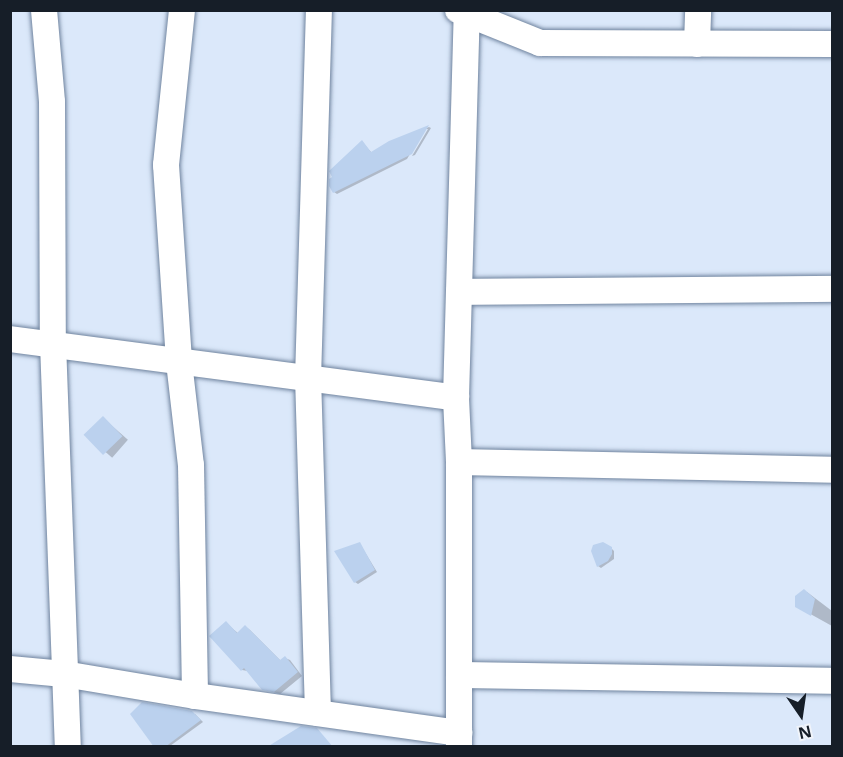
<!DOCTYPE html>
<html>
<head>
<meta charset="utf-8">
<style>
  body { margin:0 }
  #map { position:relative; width:843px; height:757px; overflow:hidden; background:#dbe8fa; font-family:"Noto Sans",sans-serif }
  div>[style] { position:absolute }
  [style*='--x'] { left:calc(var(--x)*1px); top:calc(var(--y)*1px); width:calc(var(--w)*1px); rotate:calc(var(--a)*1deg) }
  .shadow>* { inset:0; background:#0003; transform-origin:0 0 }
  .building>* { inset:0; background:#bbd1ee; transform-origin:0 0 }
  .roads { filter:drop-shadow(0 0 2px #6f839e) drop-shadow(0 0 2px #6f839e) }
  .street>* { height:26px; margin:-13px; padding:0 13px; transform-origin:13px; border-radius:13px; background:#fff }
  span { translate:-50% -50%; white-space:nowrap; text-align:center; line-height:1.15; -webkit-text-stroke:4.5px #f0f4fa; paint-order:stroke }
  .frame { position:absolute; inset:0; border:12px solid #161e28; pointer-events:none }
  .north { position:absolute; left:771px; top:685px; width:60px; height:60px; -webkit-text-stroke:4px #f0f4fa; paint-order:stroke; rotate:167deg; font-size:16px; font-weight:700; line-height:24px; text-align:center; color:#161e28 }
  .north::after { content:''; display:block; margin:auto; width:21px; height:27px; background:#161e28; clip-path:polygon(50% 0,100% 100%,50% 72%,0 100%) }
</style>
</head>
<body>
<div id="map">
  <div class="shadow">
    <i style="clip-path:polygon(429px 127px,431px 128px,415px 155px,412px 156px,428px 129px,425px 129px,407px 159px,337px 194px,334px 192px,362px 142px,372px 153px,390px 142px)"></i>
    <i style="left:103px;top:418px;width:33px;height:24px;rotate:41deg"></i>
    <i style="clip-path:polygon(360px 544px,377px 572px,358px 584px,355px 582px)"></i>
    <i style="clip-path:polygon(610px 547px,614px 551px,614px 559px,601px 568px,598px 566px)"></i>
    <i style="clip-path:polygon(807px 592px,832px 611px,832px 626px,796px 606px)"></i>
    <i style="clip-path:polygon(226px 623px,239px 634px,246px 627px,250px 630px,281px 661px,285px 658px,290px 660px,302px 676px,280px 694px,263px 689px,248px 671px,242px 670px)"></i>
    <i style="clip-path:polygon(195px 714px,203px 722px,170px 746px,156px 746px)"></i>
  </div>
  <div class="building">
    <i style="clip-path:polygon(429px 125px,412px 154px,333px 193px,329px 186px,329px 179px,332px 177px,329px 171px,362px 140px,371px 152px,389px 141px)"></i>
    <i style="left:103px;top:416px;width:28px;height:27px;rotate:46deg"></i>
    <i style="clip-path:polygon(360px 542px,375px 570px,354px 583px,334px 551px)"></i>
    <i style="clip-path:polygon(603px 542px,612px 547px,612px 554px,608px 561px,597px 567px,591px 551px,593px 545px)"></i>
    <i style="clip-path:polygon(804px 589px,815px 599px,811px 616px,795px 607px,795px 596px)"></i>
    <i style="clip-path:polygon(226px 621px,237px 633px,245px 625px,280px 660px,285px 656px,298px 672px,274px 692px,262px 690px,244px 668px,241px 671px,209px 636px)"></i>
    <i style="clip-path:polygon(142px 702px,192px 711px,201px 720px,165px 747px,154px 747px,130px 714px)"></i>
    <i style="clip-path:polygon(301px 726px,317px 728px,333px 747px,267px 747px)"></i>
  </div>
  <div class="roads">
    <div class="street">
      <i style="--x:44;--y:10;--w:92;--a:85"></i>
      <i style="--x:52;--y:102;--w:241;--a:89.8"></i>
      <i style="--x:53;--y:343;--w:403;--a:87.9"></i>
      <i style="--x:182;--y:10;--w:156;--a:95.9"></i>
      <i style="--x:166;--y:165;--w:197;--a:86.2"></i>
      <i style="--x:179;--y:362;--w:104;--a:83.4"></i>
      <i style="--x:191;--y:465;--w:231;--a:89"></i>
      <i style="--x:458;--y:10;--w:88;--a:21.9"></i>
      <i style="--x:540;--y:43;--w:292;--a:0.2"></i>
      <i style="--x:697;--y:44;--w:34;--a:-88"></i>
      <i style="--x:459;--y:292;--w:373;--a:-0.5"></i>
      <i style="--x:10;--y:339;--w:450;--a:7.5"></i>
      <i style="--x:459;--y:462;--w:373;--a:1.2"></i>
      <i style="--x:10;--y:669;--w:54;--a:5.3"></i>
      <i style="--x:64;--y:674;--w:133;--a:9.5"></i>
      <i style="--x:195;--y:696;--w:267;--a:8"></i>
      <i style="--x:459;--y:675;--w:373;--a:0.9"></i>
      <i style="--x:318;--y:713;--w:334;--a:-91.7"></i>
      <i style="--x:308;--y:379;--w:369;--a:-88.3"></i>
      <i style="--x:459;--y:746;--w:284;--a:-90"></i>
      <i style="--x:459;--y:462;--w:64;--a:-92.7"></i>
      <i style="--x:456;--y:398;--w:388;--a:-88.4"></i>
    </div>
  </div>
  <div class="frame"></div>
  <div class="north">N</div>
</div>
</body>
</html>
